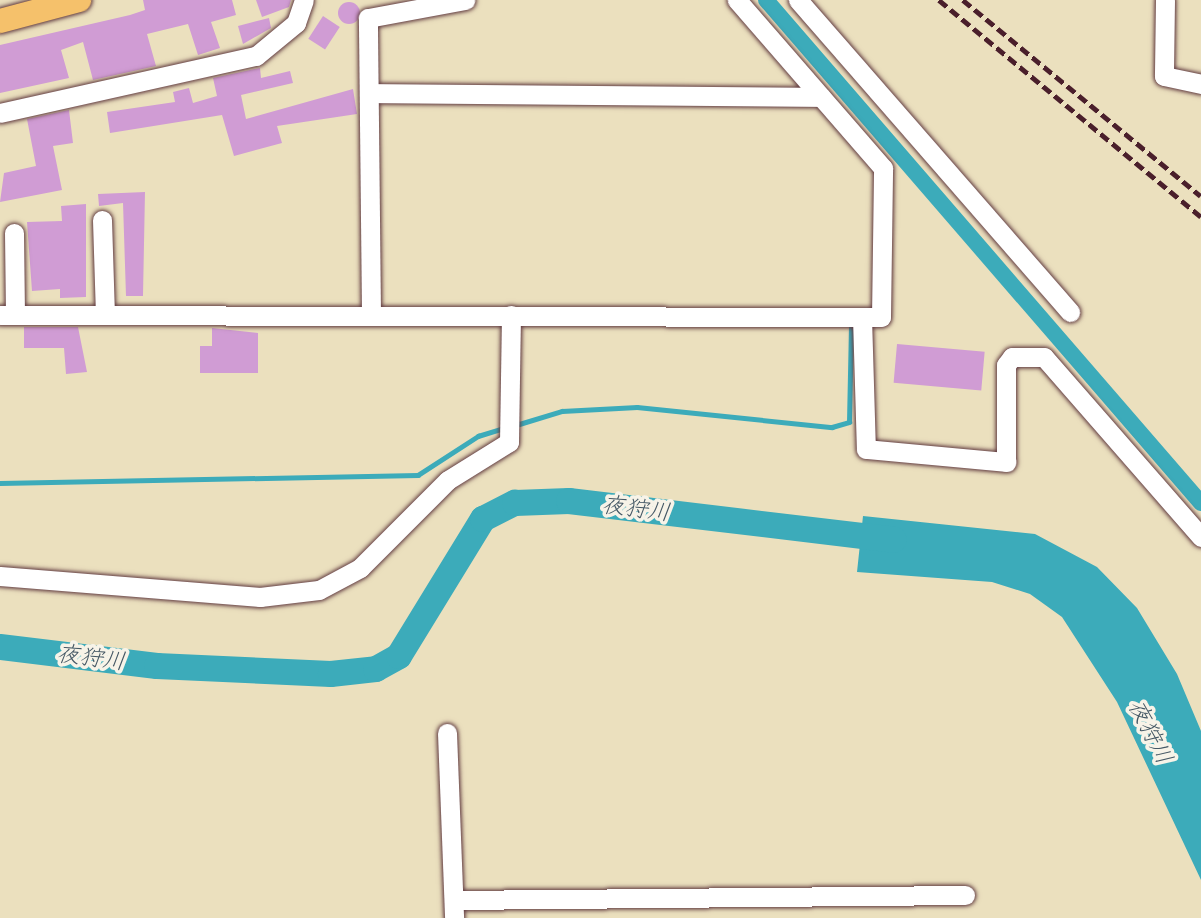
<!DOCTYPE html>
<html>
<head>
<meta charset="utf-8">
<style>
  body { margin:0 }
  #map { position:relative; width:1201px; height:918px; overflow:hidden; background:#ebe0be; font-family:"Balsamiq Sans","Klee One",sans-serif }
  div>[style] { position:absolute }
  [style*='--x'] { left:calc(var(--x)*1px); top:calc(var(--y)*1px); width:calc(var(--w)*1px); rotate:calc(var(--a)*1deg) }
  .water>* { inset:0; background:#3cabba }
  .stream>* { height:4.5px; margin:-2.25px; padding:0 2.25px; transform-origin:2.25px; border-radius:2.25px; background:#3cabba }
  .canal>* { height:16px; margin:-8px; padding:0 8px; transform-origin:8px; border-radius:8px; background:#3cabba }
  .river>* { height:26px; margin:-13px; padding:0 13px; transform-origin:13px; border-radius:13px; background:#3cabba }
  .building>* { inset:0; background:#d09cd4; transform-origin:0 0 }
  .round { border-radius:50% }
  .roads { filter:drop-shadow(0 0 2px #623c41) drop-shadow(0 0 2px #623c41) }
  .minor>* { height:19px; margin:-9.5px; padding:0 9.5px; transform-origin:9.5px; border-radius:9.5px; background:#fff }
  .major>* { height:24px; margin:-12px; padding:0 12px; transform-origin:12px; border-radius:12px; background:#f5c16b }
  .rail>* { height:4.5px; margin-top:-2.25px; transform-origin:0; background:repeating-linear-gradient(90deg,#4a1f2b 0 10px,transparent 0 15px) }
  span { translate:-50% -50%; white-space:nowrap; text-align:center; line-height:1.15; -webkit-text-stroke:7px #f7f3e8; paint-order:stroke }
  .water-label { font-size:23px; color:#445764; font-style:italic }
</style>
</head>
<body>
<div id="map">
  <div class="water">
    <i style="clip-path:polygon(863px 516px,1035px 534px,1097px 567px,1137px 608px,1177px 674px,1201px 731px,1201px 880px,1117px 702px,1062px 617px,1030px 594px,992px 582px,857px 572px)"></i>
  </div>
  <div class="stream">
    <i style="--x:516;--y:425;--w:48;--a:-16.9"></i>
    <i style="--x:562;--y:411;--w:75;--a:-3.1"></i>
    <i style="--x:637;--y:407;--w:196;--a:5.9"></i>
    <i style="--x:832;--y:427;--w:18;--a:-16"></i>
    <i style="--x:849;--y:422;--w:97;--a:-88.8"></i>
    <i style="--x:0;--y:483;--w:418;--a:-1.1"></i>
    <i style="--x:418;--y:475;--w:72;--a:-33"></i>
    <i style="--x:478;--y:436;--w:27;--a:-17"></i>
  </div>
  <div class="canal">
    <i style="--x:766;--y:0;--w:665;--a:49.15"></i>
  </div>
  <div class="river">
    <i style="--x:0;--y:647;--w:158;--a:6.9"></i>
    <i style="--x:157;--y:666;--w:174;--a:2.6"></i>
    <i style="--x:331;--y:674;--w:45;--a:-6.3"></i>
    <i style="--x:376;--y:669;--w:26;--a:-29"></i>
    <i style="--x:399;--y:656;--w:161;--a:-58.5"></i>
    <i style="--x:483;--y:519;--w:36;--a:-27"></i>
    <i style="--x:515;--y:503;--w:54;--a:-2.1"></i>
    <i style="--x:569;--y:501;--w:327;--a:6.8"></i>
  </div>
  <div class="building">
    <i style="clip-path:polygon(143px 0,232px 0,236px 15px,211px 22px,220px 48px,198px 55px,188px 24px,147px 34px,156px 66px,93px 80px,83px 42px,61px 50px,69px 78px,0 93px,0 45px,130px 15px,145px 10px)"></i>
    <i style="clip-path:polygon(256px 0,291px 0,289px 7px,262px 17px)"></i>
    <i class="round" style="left:338px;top:2px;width:22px;height:22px"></i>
    <i style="left:323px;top:16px;width:20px;height:27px;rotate:33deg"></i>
    <i style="clip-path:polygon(269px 18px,271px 28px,243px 44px,238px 26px)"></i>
    <i style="clip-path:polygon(260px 68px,261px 78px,290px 71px,293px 83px,241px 95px,246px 119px,353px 89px,357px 114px,277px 126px,282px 143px,234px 156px,222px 115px,110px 133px,107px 112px,175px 102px,173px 92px,189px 88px,193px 103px,217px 96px,213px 78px)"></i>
    <i style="clip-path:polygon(69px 110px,73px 143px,53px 146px,62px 190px,0 202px,4px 173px,36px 166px,27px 119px)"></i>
    <i style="clip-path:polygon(145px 192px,143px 296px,126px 296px,123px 203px,99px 206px,98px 194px)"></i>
    <i style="clip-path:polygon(86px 204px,86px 297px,60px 298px,60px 289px,32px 291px,27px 222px,62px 221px,61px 206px)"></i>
    <i style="clip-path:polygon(24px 327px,78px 327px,87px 372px,66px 374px,64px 348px,24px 348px)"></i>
    <i style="clip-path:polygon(212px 328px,258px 333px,258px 373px,200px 373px,200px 346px,212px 346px)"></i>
    <i style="left:897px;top:344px;width:88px;height:39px;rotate:5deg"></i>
  </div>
  <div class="roads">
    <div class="minor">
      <i style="--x:798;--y:0;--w:414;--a:48.9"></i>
      <i style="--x:1165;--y:0;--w:76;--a:90.8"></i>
      <i style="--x:1164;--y:76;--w:38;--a:12"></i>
      <i style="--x:369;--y:93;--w:452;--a:0.5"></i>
      <i style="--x:0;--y:113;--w:262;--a:-12.6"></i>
      <i style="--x:256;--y:56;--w:52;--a:-39.5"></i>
      <i style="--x:296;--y:23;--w:24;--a:-71"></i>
      <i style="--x:102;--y:220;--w:94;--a:88.2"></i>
      <i style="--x:14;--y:233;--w:82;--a:89.3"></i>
      <i style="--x:371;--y:314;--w:296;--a:-90.6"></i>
      <i style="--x:368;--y:18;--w:99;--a:-10.5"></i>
      <i style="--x:0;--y:315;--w:881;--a:0.13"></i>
      <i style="--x:881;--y:317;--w:149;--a:-89.2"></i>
      <i style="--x:883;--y:168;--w:223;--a:-131"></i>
      <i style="--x:862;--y:317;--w:132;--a:88.3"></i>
      <i style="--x:866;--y:449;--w:141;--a:5.3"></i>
      <i style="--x:1006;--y:462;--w:97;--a:-90"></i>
      <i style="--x:1006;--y:365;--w:10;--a:-53"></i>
      <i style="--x:1012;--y:357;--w:32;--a:0"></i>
      <i style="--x:1044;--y:357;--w:239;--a:48.9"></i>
      <i style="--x:0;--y:576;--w:261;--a:4.6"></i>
      <i style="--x:260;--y:597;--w:59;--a:-6.8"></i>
      <i style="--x:319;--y:590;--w:47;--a:-28.2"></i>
      <i style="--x:360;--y:568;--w:124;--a:-45"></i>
      <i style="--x:448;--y:480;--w:72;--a:-31.9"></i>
      <i style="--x:509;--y:442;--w:127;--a:-89.1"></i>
      <i style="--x:447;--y:733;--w:185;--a:87.8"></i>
      <i style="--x:454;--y:900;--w:511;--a:-0.56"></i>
    </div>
    <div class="major">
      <i style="--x:0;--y:21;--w:82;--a:-14.9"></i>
    </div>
  </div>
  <div class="rail">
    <i style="--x:939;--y:0;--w:340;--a:39.6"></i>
    <i style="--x:963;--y:0;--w:308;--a:39.5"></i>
  </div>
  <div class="water-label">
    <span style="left:636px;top:509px;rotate:7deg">夜狩川</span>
    <span style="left:91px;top:658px;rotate:7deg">夜狩川</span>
    <span style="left:1150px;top:732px;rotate:63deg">夜狩川</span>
  </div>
</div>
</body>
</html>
